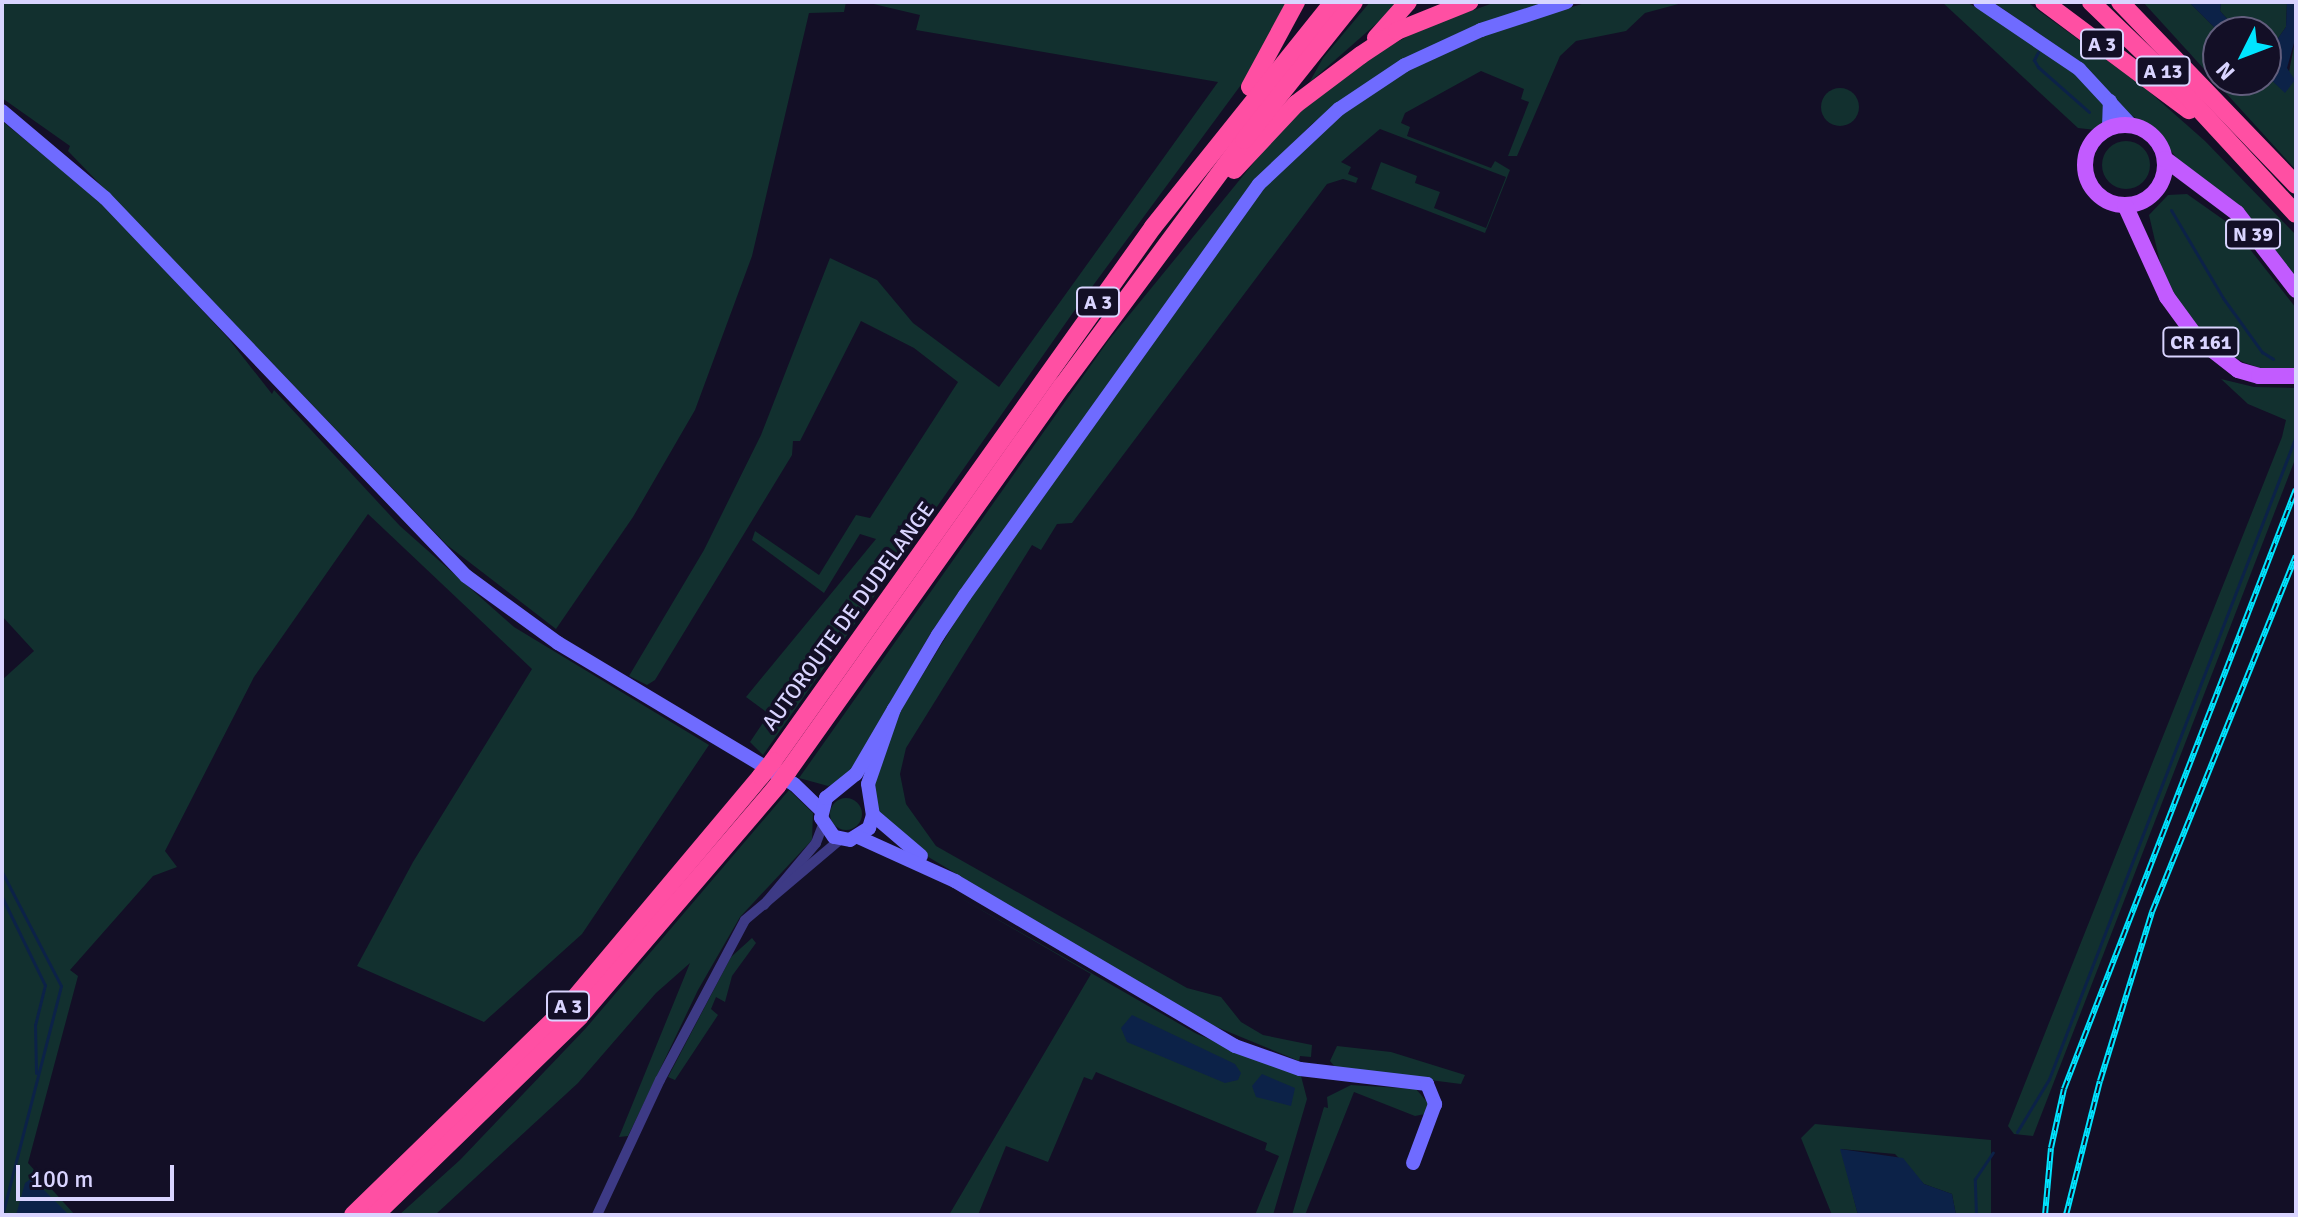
<!DOCTYPE html>
<html>
<head>
<meta charset="utf-8">
<style>
  body { margin:0 }
  #map { position:relative; width:2298px; height:1217px; overflow:hidden; background:#130f26; font-family:Signika,sans-serif }
  div>[style] { position:absolute }
  [style*='--x'] { left:calc(var(--x)*1px); top:calc(var(--y)*1px); width:calc(var(--w)*1px); rotate:calc(var(--a)*1deg) }
  .green>* { inset:0; background:#12302f }
  .round { border-radius:50% }
  .water>* { inset:0; background:#0c2248 }
  .stream>* { height:3px; margin:-1.5px; padding:0 1.5px; transform-origin:1.5px; border-radius:1.5px; background:#0c2248 }
  .minor>* { height:10px; margin:-5px; padding:0 5px; transform-origin:5px; border-radius:5px; background:#3d3a85 }
  .secondary>* { height:14px; margin:-7px; padding:0 7px; transform-origin:7px; border-radius:7px; background:#6f6bff }
  .primary>* { height:16px; margin:-8px; padding:0 8px; transform-origin:8px; border-radius:8px; background:#c25bff }
  .primary>.ring { margin:-8px; padding:0; box-sizing:content-box; background:none; border:16px solid #c25bff; border-radius:50% }
  .motorway>* { height:18px; margin:-9px; padding:0 9px; transform-origin:9px; border-radius:9px; background:#ff4fa3 }
  .rail>* { height:6px; margin-top:-3px; transform-origin:0; background:repeating-linear-gradient(90deg,#130f26 0 9px,#00e5ff 0 18px); box-sizing:border-box; border-block:2px solid #00e5ff }
  .motorway-bridge>* { height:18px; margin:-9px; padding:0 9px; transform-origin:9px; border-radius:9px; background:#ff4fa3 }
  span { translate:-50% -50%; white-space:nowrap; text-align:center; line-height:1.15; -webkit-text-stroke:7px #130f26; paint-order:stroke }
  .shield-label span { padding:2px 6px; background:#130f26; border:2px solid; border-radius:6px; -webkit-text-stroke-width:0 }
  .shield-label { font-size:20px; color:#d9d4ff; font-weight:700 }
  .street-label { font-size:22px; color:#d9d4ff }
  .frame { position:absolute; inset:0; border:4px solid #d9d4ff; pointer-events:none }
  .north { position:absolute; left:2202px; top:16px; width:80px; height:80px; box-sizing:border-box; background:#130f26; border:2px solid #625e7d; border-radius:50%; rotate:228deg; font-size:22px; font-weight:700; line-height:32px; text-align:center; color:#d9d4ff }
  .north::after { content:''; display:block; margin:auto; width:28px; height:36px; background:#00e5ff; clip-path:polygon(50% 0,100% 100%,50% 72%,0 100%) }
  .scale { position:absolute; left:16px; top:1165px; width:158px; height:36px; box-sizing:border-box; border:4px solid #d9d4ff; border-top:0; padding-left:10px; font-size:24px; line-height:28px; white-space:nowrap; color:#d9d4ff; -webkit-text-stroke:6px #130f26; paint-order:stroke }
</style>
</head>
<body>
<div id="map">
  <div class="green">
    <i style="clip-path:polygon(2px 2px,846px 2px,844px 12px,809px 13px,752px 256px,695px 410px,633px 517px,556px 629px,447px 545px,68px 151px,70px 146px,2px 98px)"></i>
    <i style="clip-path:polygon(865px 2px,1288px 2px,1249px 74px,1072px 314px,763px 755px,750px 742px,769px 714px,746px 697px,876px 539px,860px 534px,824px 593px,752px 540px,755px 531px,819px 575px,856px 515px,870px 518px,958px 382px,914px 348px,861px 321px,800px 441px,793px 441px,792px 455px,655px 680px,647px 685px,629px 676px,704px 550px,761px 435px,830px 258px,877px 280px,913px 323px,999px 387px,1218px 82px,916px 30px,920px 15px)"></i>
    <i style="clip-path:polygon(1370px 2px,1401px 2px,1309px 83px,1323px 58px)"></i>
    <i style="clip-path:polygon(1496px 2px,1547px 2px,1479px 25px,1402px 60px,1313px 123px,1255px 180px,932px 631px,853px 767px,842px 781px,828px 786px,799px 778px,1108px 341px,1287px 122px,1375px 54px,1423px 28px)"></i>
    <i style="clip-path:polygon(1588px 2px,1686px 2px,1645px 13px,1626px 31px,1576px 41px,1560px 56px,1517px 156px,1508px 156px,1529px 102px,1521px 99px,1524px 89px,1481px 71px,1405px 113px,1401px 123px,1410px 127px,1407px 136px,1491px 168px,1495px 161px,1510px 170px,1485px 233px,1371px 189px,1381px 162px,1417px 176px,1415px 183px,1440px 192px,1434px 208px,1486px 228px,1506px 177px,1380px 129px,1341px 162px,1351px 167px,1348px 174px,1358px 178px,1356px 183px,1343px 179px,1327px 184px,1072px 523px,1057px 524px,1041px 550px,1032px 545px,906px 748px,900px 774px,906px 804px,936px 846px,1187px 988px,1221px 997px,1241px 1022px,1263px 1035px,1312px 1045px,1311px 1057px,1300px 1056px,1299px 1061px,1202px 1021px,920px 852px,881px 817px,873px 793px,880px 756px,899px 713px,970px 598px,1263px 188px,1343px 113px,1408px 70px,1483px 35px)"></i>
    <i style="clip-path:polygon(1942px 2px,1966px 2px,1994px 17px,2075px 74px,2103px 104px,2104px 124px,2096px 130px,2078px 128px)"></i>
    <i style="clip-path:polygon(1993px 2px,2027px 2px,2145px 88px,2205px 141px,2296px 235px,2296px 279px,2228px 196px,2189px 174px,2157px 133px,2131px 115px,2083px 64px)"></i>
    <i style="clip-path:polygon(2143px 2px,2189px 2px,2219px 32px,2218px 80px,2266px 80px,2266px 75px,2285px 92px,2296px 36px,2296px 170px)"></i>
    <i style="clip-path:polygon(2221px 2px,2287px 2px,2286px 27px,2274px 44px,2266px 43px,2266px 32px,2239px 32px,2220px 11px)"></i>
    <i class="round" style="left:1821px;top:88px;width:38px;height:38px"></i>
    <i style="clip-path:polygon(2px 121px,102px 203px,228px 338px,272px 394px,274px 390px,400px 526px,514px 627px,709px 745px,582px 934px,484px 1022px,357px 966px,413px 862px,532px 669px,368px 514px,254px 677px,165px 851px,177px 867px,153px 876px,70px 970px,78px 976px,28px 1163px,75px 1215px,2px 1215px,2px 680px,34px 651px,2px 616px)"></i>
    <i class="round" style="left:2102px;top:141px;width:48px;height:48px"></i>
    <i style="clip-path:polygon(2187px 194px,2231px 225px,2296px 308px,2296px 368px,2263px 369px,2243px 362px,2221px 350px,2185px 315px,2162px 271px,2149px 215px,2168px 195px)"></i>
    <i style="clip-path:polygon(2221px 379px,2254px 387px,2296px 388px,2296px 457px,2033px 1136px,2014px 1134px,2008px 1126px,2282px 437px,2286px 420px,2248px 404px)"></i>
    <i style="clip-path:polygon(789px 790px,813px 813px,812px 840px,740px 917px,698px 990px,628px 1136px,619px 1137px,690px 963px,656px 993px,578px 1083px,435px 1215px,399px 1215px,460px 1160px,586px 1028px)"></i>
    <i class="round" style="left:830px;top:798px;width:32px;height:32px"></i>
    <i style="clip-path:polygon(952px 893px,1197px 1034px,1301px 1076px,1307px 1099px,1273px 1215px,1255px 1215px,1279px 1156px,1265px 1150px,1267px 1143px,1096px 1072px,1092px 1080px,1084px 1077px,1048px 1162px,1006px 1146px,978px 1215px,949px 1215px,1091px 974px)"></i>
    <i style="clip-path:polygon(752px 938px,756px 943px,732px 976px,725px 1002px,716px 997px,711px 1009px,718px 1015px,675px 1080px,668px 1077px,731px 957px)"></i>
    <i style="clip-path:polygon(1337px 1046px,1391px 1052px,1465px 1075px,1461px 1084px,1336px 1068px,1330px 1061px)"></i>
    <i style="clip-path:polygon(1351px 1085px,1416px 1089px,1428px 1103px,1425px 1114px,1415px 1116px,1354px 1092px,1305px 1215px,1292px 1215px,1324px 1107px,1328px 1108px,1327px 1097px)"></i>
    <i style="clip-path:polygon(1815px 1124px,1991px 1140px,1991px 1215px,1956px 1215px,1952px 1194px,1924px 1184px,1895px 1154px,1841px 1149px,1858px 1215px,1832px 1215px,1801px 1138px)"></i>
  </div>
  <div class="water">
    <i style="clip-path:polygon(2189px 2px,2221px 2px,2220px 11px,2239px 32px,2219px 32px)"></i>
    <i style="clip-path:polygon(2287px 2px,2296px 2px,2296px 36px,2287px 68px,2295px 80px,2285px 93px,2266px 75px,2266px 43px,2274px 44px,2286px 27px)"></i>
    <i style="clip-path:polygon(1132px 1015px,1235px 1064px,1241px 1073px,1238px 1080px,1225px 1083px,1127px 1042px,1121px 1028px)"></i>
    <i style="clip-path:polygon(1262px 1074px,1295px 1088px,1291px 1106px,1256px 1097px,1252px 1086px)"></i>
    <i style="clip-path:polygon(1840px 1149px,1903px 1158px,1924px 1184px,1952px 1194px,1956px 1215px,1858px 1215px)"></i>
    <i style="clip-path:polygon(32px 1178px,69px 1215px,16px 1215px,25px 1183px)"></i>
  </div>
  <div class="stream">
    <i style="--x:2038;--y:52;--w:9;--a:117"></i>
    <i style="--x:2034;--y:60;--w:8;--a:60"></i>
    <i style="--x:2038;--y:67;--w:68;--a:41.4"></i>
    <i style="--x:2171;--y:210;--w:102;--a:59.4"></i>
    <i style="--x:2223;--y:298;--w:67;--a:54.2"></i>
    <i style="--x:2262;--y:352;--w:13;--a:32"></i>
    <i style="--x:2;--y:872;--w:128;--a:62.6"></i>
    <i style="--x:61;--y:986;--w:236;--a:104.4"></i>
    <i style="--x:2;--y:897;--w:98;--a:64"></i>
    <i style="--x:45;--y:985;--w:41;--a:104"></i>
    <i style="--x:35;--y:1025;--w:48;--a:88.8"></i>
    <i style="--x:2017;--y:1132;--w:62;--a:-58.9"></i>
    <i style="--x:2049;--y:1079;--w:689;--a:-68.99"></i>
    <i style="--x:1976;--y:1215;--w:36;--a:-92"></i>
    <i style="--x:1975;--y:1179;--w:32;--a:-56"></i>
  </div>
  <div class="minor">
    <i style="--x:764;--y:905;--w:81;--a:-50"></i>
    <i style="--x:816;--y:843;--w:19;--a:-69"></i>
    <i style="--x:597;--y:1215;--w:149;--a:-65"></i>
    <i style="--x:660;--y:1080;--w:181;--a:-62"></i>
    <i style="--x:745;--y:920;--w:126;--a:-40.2"></i>
  </div>
  <div class="secondary">
    <i style="--x:1980;--y:2;--w:120;--a:34.1"></i>
    <i style="--x:2079;--y:69;--w:76;--a:47.1"></i>
    <i style="--x:2;--y:111;--w:135;--a:40.2"></i>
    <i style="--x:105;--y:198;--w:523;--a:46.32"></i>
    <i style="--x:466;--y:576;--w:114;--a:36.1"></i>
    <i style="--x:558;--y:643;--w:275;--a:30.9"></i>
    <i style="--x:794;--y:784;--w:37;--a:44"></i>
    <i style="--x:2109;--y:127;--w:26;--a:-88"></i>
    <i style="--x:894;--y:709;--w:79;--a:109.1"></i>
    <i style="--x:868;--y:784;--w:31;--a:81"></i>
    <i style="--x:873;--y:815;--w:14;--a:107"></i>
    <i style="--x:869;--y:828;--w:22;--a:148"></i>
    <i style="--x:850;--y:840;--w:16;--a:-169"></i>
    <i style="--x:834;--y:837;--w:23;--a:-124"></i>
    <i style="--x:821;--y:818;--w:21;--a:-76"></i>
    <i style="--x:826;--y:798;--w:38;--a:-39"></i>
    <i style="--x:856;--y:774;--w:75;--a:-59.7"></i>
    <i style="--x:894;--y:709;--w:86;--a:-59.3"></i>
    <i style="--x:938;--y:635;--w:48;--a:-56"></i>
    <i style="--x:965;--y:595;--w:505;--a:-54.42"></i>
    <i style="--x:1259;--y:184;--w:110;--a:-43.2"></i>
    <i style="--x:1339;--y:109;--w:79;--a:-33.7"></i>
    <i style="--x:1405;--y:65;--w:84;--a:-24.7"></i>
    <i style="--x:1481;--y:30;--w:90;--a:-18"></i>
    <i style="--x:873;--y:815;--w:63;--a:40.5"></i>
    <i style="--x:858;--y:837;--w:107;--a:24.4"></i>
    <i style="--x:955;--y:881;--w:325;--a:30.5"></i>
    <i style="--x:1235;--y:1046;--w:69;--a:19.5"></i>
    <i style="--x:1300;--y:1069;--w:128;--a:6.7"></i>
    <i style="--x:1427;--y:1084;--w:22;--a:68"></i>
    <i style="--x:1435;--y:1104;--w:63;--a:110.4"></i>
  </div>
  <div class="primary">
    <i class="ring" style="left:2085px;top:125px;width:64px;height:64px"></i>
    <i style="--x:2165;--y:159;--w:90;--a:36.9"></i>
    <i style="--x:2237;--y:213;--w:97;--a:52.5"></i>
    <i style="--x:2125;--y:205;--w:101;--a:65.5"></i>
    <i style="--x:2167;--y:297;--w:51;--a:53.8"></i>
    <i style="--x:2197;--y:338;--w:52;--a:38"></i>
    <i style="--x:2238;--y:370;--w:22;--a:16"></i>
    <i style="--x:2259;--y:376;--w:37;--a:0"></i>
  </div>
  <div class="motorway">
    <i style="--x:2044;--y:2;--w:181;--a:36.7"></i>
    <i style="--x:2091;--y:2;--w:117;--a:44"></i>
    <i style="--x:2175;--y:83;--w:178;--a:47.3"></i>
    <i style="--x:2120;--y:2;--w:254;--a:46.1"></i>
    <i style="--x:1376;--y:38;--w:48;--a:-48.4"></i>
    <i style="--x:1250;--y:87;--w:97;--a:-61.6"></i>
    <i style="--x:1234;--y:170;--w:91;--a:-46.8"></i>
    <i style="--x:1296;--y:104;--w:81;--a:-37"></i>
    <i style="--x:1361;--y:55;--w:43;--a:-33.7"></i>
    <i style="--x:1397;--y:31;--w:78;--a:-21.9"></i>
    <i style="--x:773;--y:761;--w:655;--a:-54.56"></i>
    <i style="--x:1153;--y:227;--w:288;--a:-51.3"></i>
    <i style="--x:788;--y:771;--w:473;--a:-54.6"></i>
    <i style="--x:1062;--y:386;--w:306;--a:-53.5"></i>
    <i style="--x:1244;--y:140;--w:176;--a:-51.4"></i>
    <i style="--x:353;--y:1215;--w:300;--a:-44.2"></i>
    <i style="--x:568;--y:1006;--w:300;--a:-50"></i>
    <i style="--x:375;--y:1215;--w:286;--a:-44.1"></i>
    <i style="--x:580;--y:1016;--w:303;--a:-49.4"></i>
  </div>
  <div class="rail">
    <i style="--x:2045;--y:1215;--w:67;--a:-84.9"></i>
    <i style="--x:2051;--y:1148;--w:60;--a:-77.6"></i>
    <i style="--x:2064;--y:1089;--w:643;--a:-68.86"></i>
    <i style="--x:2066;--y:1215;--w:138;--a:-75.8"></i>
    <i style="--x:2100;--y:1081;--w:177;--a:-72.9"></i>
    <i style="--x:2152;--y:912;--w:384;--a:-68"></i>
  </div>
  <div class="motorway-bridge">
    <i style="--x:761;--y:776;--w:19;--a:-51"></i>
    <i style="--x:777;--y:786;--w:19;--a:-54"></i>
  </div>
  <div class="shield-label">
    <span style="left:2102px;top:44px">A 3</span>
    <span style="left:2163px;top:71px">A 13</span>
    <span style="left:2253px;top:234px">N 39</span>
    <span style="left:1098px;top:302px">A 3</span>
    <span style="left:2201px;top:342px">CR 161</span>
    <span style="left:568px;top:1006px">A 3</span>
  </div>
  <div class="street-label">
    <span style="left:848px;top:616px;rotate:-54deg">AUTOROUTE DE DUDELANGE</span>
  </div>
  <div class="frame"></div>
  <div class="north">N</div>
  <div class="scale">100 m</div>
</div>
</body>
</html>
